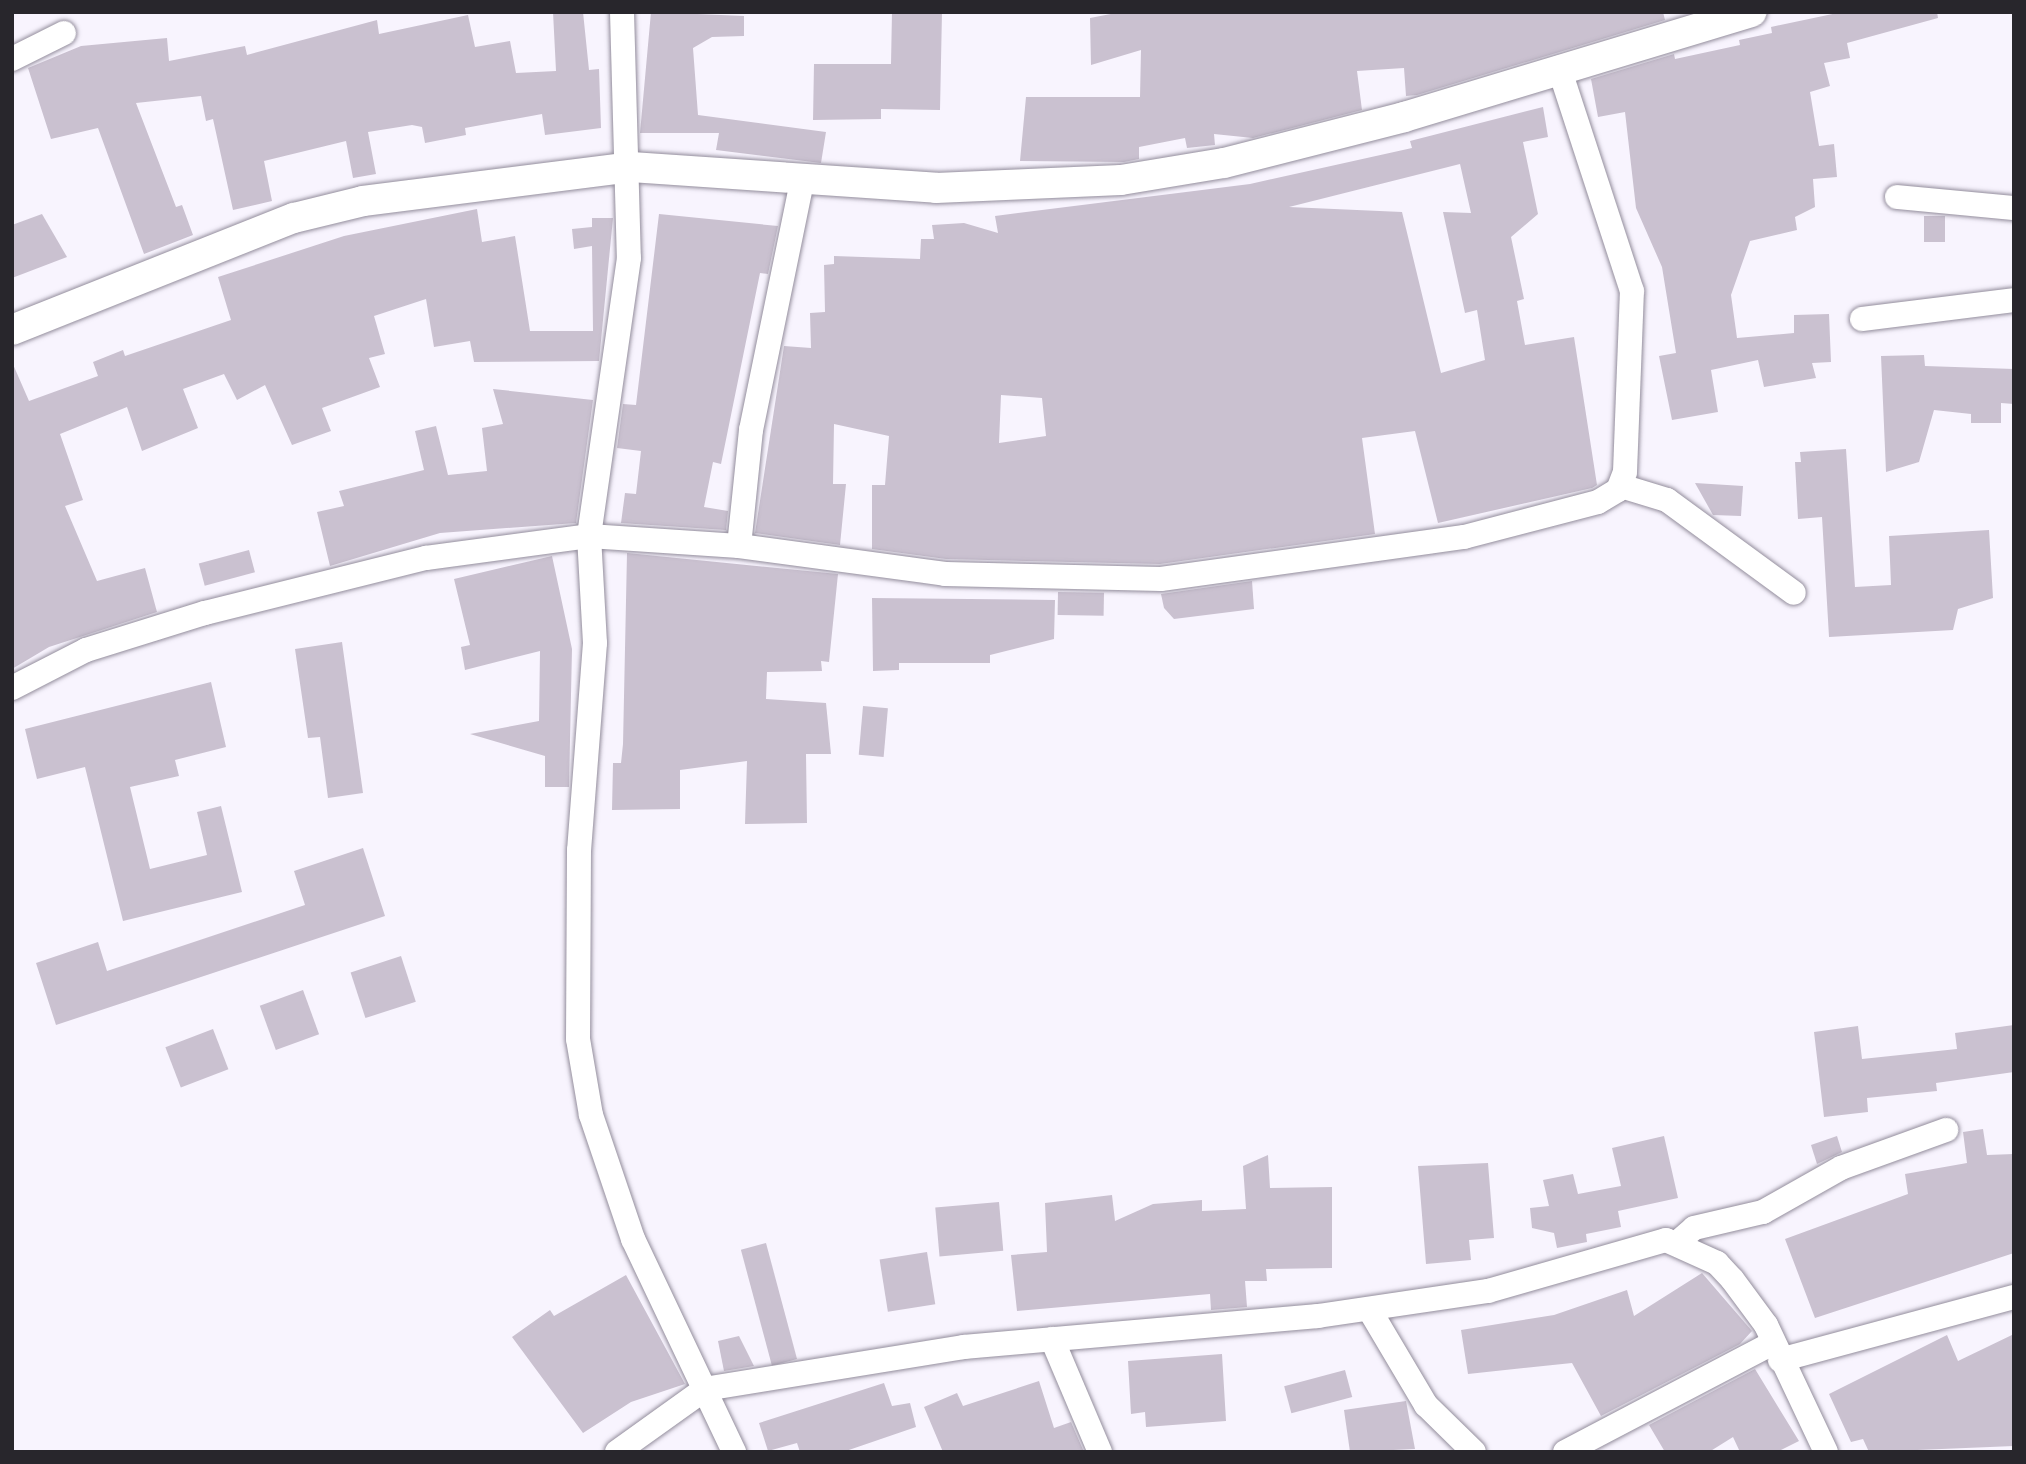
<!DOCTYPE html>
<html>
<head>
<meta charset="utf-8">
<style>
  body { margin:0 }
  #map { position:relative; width:2026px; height:1464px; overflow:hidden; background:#f8f4fe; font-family:Commissioner,sans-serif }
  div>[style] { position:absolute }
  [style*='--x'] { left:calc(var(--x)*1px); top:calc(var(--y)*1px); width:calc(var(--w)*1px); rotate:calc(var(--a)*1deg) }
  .building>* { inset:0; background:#cac1d0; transform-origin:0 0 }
  .roads { filter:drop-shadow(0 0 2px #938d9c) drop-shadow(0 0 2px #938d9c) }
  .minor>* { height:24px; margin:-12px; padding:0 12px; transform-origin:12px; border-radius:12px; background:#fff }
  .tertiary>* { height:30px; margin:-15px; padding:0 15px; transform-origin:15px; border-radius:15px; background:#fff }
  span { translate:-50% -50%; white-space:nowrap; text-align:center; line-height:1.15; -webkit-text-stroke:5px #f8f4fe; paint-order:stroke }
  .frame { position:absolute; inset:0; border:14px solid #28262c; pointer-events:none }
</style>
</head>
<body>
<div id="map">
  <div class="building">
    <i style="clip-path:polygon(553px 12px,583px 12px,589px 70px,599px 69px,601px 128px,545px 135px,542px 114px,465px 128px,466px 135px,425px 143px,422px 127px,412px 125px,368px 132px,376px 174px,353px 178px,346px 141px,264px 161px,272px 201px,233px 210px,213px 119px,206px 121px,201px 96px,136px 103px,176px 207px,182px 205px,193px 235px,144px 254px,98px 128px,51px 139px,28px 68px,81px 46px,167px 38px,169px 61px,245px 46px,247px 55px,377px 20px,379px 34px,468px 15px,475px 47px,510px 41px,516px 73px,556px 71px)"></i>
    <i style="clip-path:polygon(651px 12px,744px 16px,744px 36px,712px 37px,693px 48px,698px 115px,826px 132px,821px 163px,716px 150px,719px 133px,640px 133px)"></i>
    <i style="clip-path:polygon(892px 12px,942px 12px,940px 110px,881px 109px,881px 119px,813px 120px,814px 64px,891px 64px)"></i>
    <i style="clip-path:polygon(1121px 12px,1663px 12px,1665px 20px,1417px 95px,1406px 96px,1404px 68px,1357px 71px,1362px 110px,1253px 138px,1214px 134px,1215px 145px,1187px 148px,1185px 138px,1139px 147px,1139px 159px,1124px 162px,1020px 161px,1026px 97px,1140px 97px,1141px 50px,1091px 65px,1090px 18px)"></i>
    <i style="clip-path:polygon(1842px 12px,1937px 12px,1938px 18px,1847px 43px,1850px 58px,1824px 63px,1830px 86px,1810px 92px,1819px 146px,1834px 144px,1837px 177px,1813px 179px,1815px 207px,1795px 217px,1797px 230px,1750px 241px,1731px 295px,1737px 338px,1794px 333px,1794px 315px,1829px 314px,1831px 362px,1812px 363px,1816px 378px,1764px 387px,1758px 360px,1711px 370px,1718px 412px,1672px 420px,1659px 356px,1676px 353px,1662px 267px,1636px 208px,1625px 112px,1598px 117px,1591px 79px,1674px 54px,1675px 59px,1740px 45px,1739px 40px,1772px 33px,1771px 27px)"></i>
    <i style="clip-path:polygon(evenodd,1543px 107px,1548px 137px,1523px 142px,1538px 214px,1511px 237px,1524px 299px,1517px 301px,1525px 345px,1574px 337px,1597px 485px,1592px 488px,1438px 523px,1415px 431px,1362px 438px,1375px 534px,1160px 564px,946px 559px,872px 549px,872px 485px,885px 485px,889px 436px,834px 424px,833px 484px,846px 484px,840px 545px,755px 533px,784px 346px,811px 348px,810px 313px,825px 312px,824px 265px,834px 264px,834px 256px,920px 259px,921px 239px,934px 239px,932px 225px,964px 223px,998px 233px,995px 216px,1250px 184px,1412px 148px,1410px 141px,1543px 107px,1460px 164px,1471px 213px,1443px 212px,1465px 313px,1477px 310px,1485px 360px,1441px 373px,1402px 212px,1289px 207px,1460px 164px,1543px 107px,1001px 395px,1042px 398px,1046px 436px,999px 443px,1001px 395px)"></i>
    <i style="clip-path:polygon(477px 209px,482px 242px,515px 236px,530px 331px,593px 331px,592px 246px,574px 249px,572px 229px,592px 227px,592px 218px,613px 218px,599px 361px,474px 362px,470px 341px,434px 347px,426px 299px,374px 316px,385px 354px,369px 358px,380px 387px,322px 408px,331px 431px,292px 445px,265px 385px,237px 400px,224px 374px,183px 389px,198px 428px,142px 451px,127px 407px,60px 434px,83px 500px,65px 506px,97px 581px,145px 568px,157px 612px,49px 647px,12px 669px,12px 362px,29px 401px,98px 376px,93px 362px,123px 350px,125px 356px,231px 320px,218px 277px,344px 236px)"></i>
    <i style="clip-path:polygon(42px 214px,67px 257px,12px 278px,12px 225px)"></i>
    <i style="clip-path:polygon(659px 214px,778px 226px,768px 274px,760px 273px,721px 464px,713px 462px,704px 507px,728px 511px,726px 530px,621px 523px,625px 493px,636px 494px,641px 451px,617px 448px,623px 404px,636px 405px)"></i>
    <i style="left:1945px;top:216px;width:26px;height:21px;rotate:90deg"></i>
    <i style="clip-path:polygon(1924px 355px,1925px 366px,2014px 369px,2014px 404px,2001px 403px,2001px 423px,1971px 423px,1971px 414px,1934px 410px,1919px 462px,1886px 472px,1881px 356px)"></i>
    <i style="clip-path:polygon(493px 389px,593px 400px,576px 523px,440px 533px,330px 566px,317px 512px,344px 506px,339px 491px,424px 470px,415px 431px,436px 426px,448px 475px,487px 471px,482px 428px,503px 424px)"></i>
    <i style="clip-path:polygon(1846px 449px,1855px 587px,1891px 585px,1889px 536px,1989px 530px,1993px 598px,1958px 609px,1953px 630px,1829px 637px,1822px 517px,1798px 519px,1795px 462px,1801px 462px,1800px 452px)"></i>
    <i style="clip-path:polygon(1695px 483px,1743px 486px,1741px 516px,1713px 515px)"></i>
    <i style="left:249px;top:550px;width:23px;height:52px;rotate:75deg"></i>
    <i style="clip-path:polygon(627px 553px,838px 574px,829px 662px,821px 661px,822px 671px,767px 672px,766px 699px,826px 703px,831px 754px,806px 754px,807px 823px,745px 824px,747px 761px,680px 770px,680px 809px,612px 810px,613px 763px,621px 763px,623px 744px)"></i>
    <i style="clip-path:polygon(552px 556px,572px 649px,569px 787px,545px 787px,545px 756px,470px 734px,539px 721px,540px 651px,465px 670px,461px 647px,470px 645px,454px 579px)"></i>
    <i style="clip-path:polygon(1252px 581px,1254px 609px,1174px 619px,1164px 608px,1161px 594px)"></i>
    <i style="left:1058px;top:592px;width:46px;height:23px;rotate:1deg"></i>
    <i style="clip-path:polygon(872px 598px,1055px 600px,1054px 639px,990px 655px,990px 663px,899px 663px,899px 670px,873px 671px)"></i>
    <i style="clip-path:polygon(342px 642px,363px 793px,328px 798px,320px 737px,308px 738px,295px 649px)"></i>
    <i style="clip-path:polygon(211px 682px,226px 747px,175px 760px,179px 776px,130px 787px,150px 869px,207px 855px,197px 812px,221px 806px,242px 892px,123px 921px,85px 767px,37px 779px,25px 729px)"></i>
    <i style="left:863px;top:706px;width:25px;height:49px;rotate:5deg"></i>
    <i style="clip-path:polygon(363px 848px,385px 916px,56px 1025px,36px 963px,98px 942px,107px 971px,305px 905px,294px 871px)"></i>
    <i style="left:401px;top:956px;width:48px;height:53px;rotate:72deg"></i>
    <i style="left:303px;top:990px;width:47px;height:46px;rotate:70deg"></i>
    <i style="clip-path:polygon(2014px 1025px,2014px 1072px,1936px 1083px,1937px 1091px,1867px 1098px,1868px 1112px,1824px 1117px,1814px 1032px,1858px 1026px,1862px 1059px,1957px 1049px,1955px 1033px)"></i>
    <i style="left:213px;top:1029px;width:43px;height:51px;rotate:69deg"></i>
    <i style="clip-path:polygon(1983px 1129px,1987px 1155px,2014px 1154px,2014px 1253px,1815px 1318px,1785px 1239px,1908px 1194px,1905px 1174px,1967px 1163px,1963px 1132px)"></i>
    <i style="clip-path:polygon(1664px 1136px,1678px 1198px,1618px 1211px,1621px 1227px,1586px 1234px,1587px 1242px,1557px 1248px,1554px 1233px,1532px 1228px,1530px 1208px,1549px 1206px,1543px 1180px,1573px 1174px,1578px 1194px,1621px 1186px,1612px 1148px)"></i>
    <i style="clip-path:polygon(1837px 1136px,1842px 1152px,1817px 1164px,1811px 1145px)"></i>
    <i style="clip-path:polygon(1268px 1155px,1270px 1188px,1332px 1187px,1332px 1268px,1266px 1269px,1267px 1281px,1245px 1281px,1247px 1307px,1211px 1310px,1210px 1294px,1017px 1311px,1011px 1255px,1047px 1252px,1045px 1203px,1112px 1195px,1115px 1221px,1153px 1204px,1202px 1200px,1202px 1211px,1246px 1209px,1243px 1166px)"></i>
    <i style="clip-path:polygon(1488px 1163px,1494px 1238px,1469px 1240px,1471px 1260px,1426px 1264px,1418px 1166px)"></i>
    <i style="left:999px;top:1202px;width:49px;height:64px;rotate:85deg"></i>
    <i style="left:766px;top:1243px;width:120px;height:26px;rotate:75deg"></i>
    <i style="left:927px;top:1252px;width:53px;height:48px;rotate:81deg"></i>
    <i style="clip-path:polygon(1702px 1273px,1752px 1331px,1740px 1344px,1601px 1416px,1572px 1363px,1468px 1374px,1461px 1330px,1554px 1315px,1627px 1290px,1634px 1316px)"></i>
    <i style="clip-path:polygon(626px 1275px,685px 1384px,631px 1402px,583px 1433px,512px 1337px,550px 1310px,554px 1316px)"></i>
    <i style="clip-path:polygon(2014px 1334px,2014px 1446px,1869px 1452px,1863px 1439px,1851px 1442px,1829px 1394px,1947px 1335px,1958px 1361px)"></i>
    <i style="clip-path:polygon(739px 1336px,754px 1366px,724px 1371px,718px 1341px)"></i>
    <i style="clip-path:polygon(1222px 1354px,1226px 1421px,1146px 1427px,1145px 1412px,1131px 1414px,1128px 1361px)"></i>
    <i style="clip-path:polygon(1755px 1369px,1799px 1441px,1777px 1452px,1740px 1452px,1733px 1437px,1709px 1452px,1665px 1452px,1649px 1425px)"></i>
    <i style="left:1345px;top:1370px;width:28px;height:63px;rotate:75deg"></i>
    <i style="clip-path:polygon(1039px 1381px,1054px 1428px,1071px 1422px,1084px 1452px,943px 1452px,924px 1407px,957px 1393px,963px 1406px)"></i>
    <i style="clip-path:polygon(884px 1383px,892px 1406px,910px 1403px,916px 1427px,843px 1452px,800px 1452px,797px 1443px,768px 1451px,759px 1423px)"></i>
    <i style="clip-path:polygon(1406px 1401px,1415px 1449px,1350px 1452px,1344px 1410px)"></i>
  </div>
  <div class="roads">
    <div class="minor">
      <i style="--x:622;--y:12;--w:246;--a:88.4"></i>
      <i style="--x:629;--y:258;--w:281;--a:98.2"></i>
      <i style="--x:589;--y:536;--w:107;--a:86.8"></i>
      <i style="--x:595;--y:643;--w:208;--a:94.4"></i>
      <i style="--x:579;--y:850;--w:189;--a:90.3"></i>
      <i style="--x:578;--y:1039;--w:77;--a:80.3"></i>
      <i style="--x:591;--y:1115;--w:131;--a:71.3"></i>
      <i style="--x:633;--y:1239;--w:236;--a:64.6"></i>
      <i style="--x:12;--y:59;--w:58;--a:-26.6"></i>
      <i style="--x:1897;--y:197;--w:118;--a:5.4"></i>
      <i style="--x:1862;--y:319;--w:153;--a:-7.1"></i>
      <i style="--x:1621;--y:486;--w:48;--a:16.9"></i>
      <i style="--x:1667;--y:500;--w:157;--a:36.2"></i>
      <i style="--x:739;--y:546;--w:117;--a:-84.1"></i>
      <i style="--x:751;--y:430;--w:253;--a:-78.4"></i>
      <i style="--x:12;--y:688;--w:83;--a:-27.2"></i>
      <i style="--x:86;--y:650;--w:125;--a:-17.3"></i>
      <i style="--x:205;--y:613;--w:228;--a:-14"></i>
      <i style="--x:426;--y:558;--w:164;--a:-7.7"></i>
      <i style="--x:589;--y:536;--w:150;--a:3.8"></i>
      <i style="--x:739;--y:546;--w:208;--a:7.7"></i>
      <i style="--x:945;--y:574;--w:216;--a:1.3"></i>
      <i style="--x:1161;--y:579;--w:306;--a:-7.9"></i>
      <i style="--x:1464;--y:537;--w:138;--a:-14.6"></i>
      <i style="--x:1598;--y:502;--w:23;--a:-31"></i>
      <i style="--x:1618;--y:490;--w:19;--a:-69"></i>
      <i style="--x:1625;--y:472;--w:181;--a:-87.8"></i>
      <i style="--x:1632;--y:291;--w:235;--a:-108.1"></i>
      <i style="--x:1678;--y:1242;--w:21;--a:-41"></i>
      <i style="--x:1694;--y:1228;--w:71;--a:-13.1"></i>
      <i style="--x:1763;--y:1212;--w:90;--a:-29.4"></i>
      <i style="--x:1841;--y:1168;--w:112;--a:-19.9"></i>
      <i style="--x:1369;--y:1309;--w:112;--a:59.3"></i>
      <i style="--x:1426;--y:1405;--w:67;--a:44.4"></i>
      <i style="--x:1052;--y:1339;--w:123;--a:67"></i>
      <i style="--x:1780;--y:1360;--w:242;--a:-15.1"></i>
      <i style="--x:617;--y:1452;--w:108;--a:-35.6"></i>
      <i style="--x:705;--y:1389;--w:262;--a:-9.2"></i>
      <i style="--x:964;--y:1347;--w:355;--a:-5"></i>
      <i style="--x:1318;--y:1316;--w:172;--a:-8.4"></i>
      <i style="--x:1488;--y:1291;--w:185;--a:-16"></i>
      <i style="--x:1666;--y:1240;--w:56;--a:24.3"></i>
      <i style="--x:1717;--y:1263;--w:22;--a:47"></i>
      <i style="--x:1732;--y:1279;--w:57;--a:53.5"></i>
      <i style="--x:1766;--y:1325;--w:140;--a:64.7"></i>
      <i style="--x:1565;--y:1452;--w:235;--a:-27.7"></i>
    </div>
    <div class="tertiary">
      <i style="--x:12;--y:330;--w:303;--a:-21.7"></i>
      <i style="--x:294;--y:218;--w:71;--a:-13.8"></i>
      <i style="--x:363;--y:201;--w:270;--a:-7.2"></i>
      <i style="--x:631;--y:167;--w:306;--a:3.9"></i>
      <i style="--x:936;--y:188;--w:185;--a:-2.5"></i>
      <i style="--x:1121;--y:180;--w:104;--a:-9.4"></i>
      <i style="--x:1224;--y:163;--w:186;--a:-14.3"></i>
      <i style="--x:1404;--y:117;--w:363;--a:-16.8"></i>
    </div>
  </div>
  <div class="frame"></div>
</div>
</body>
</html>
